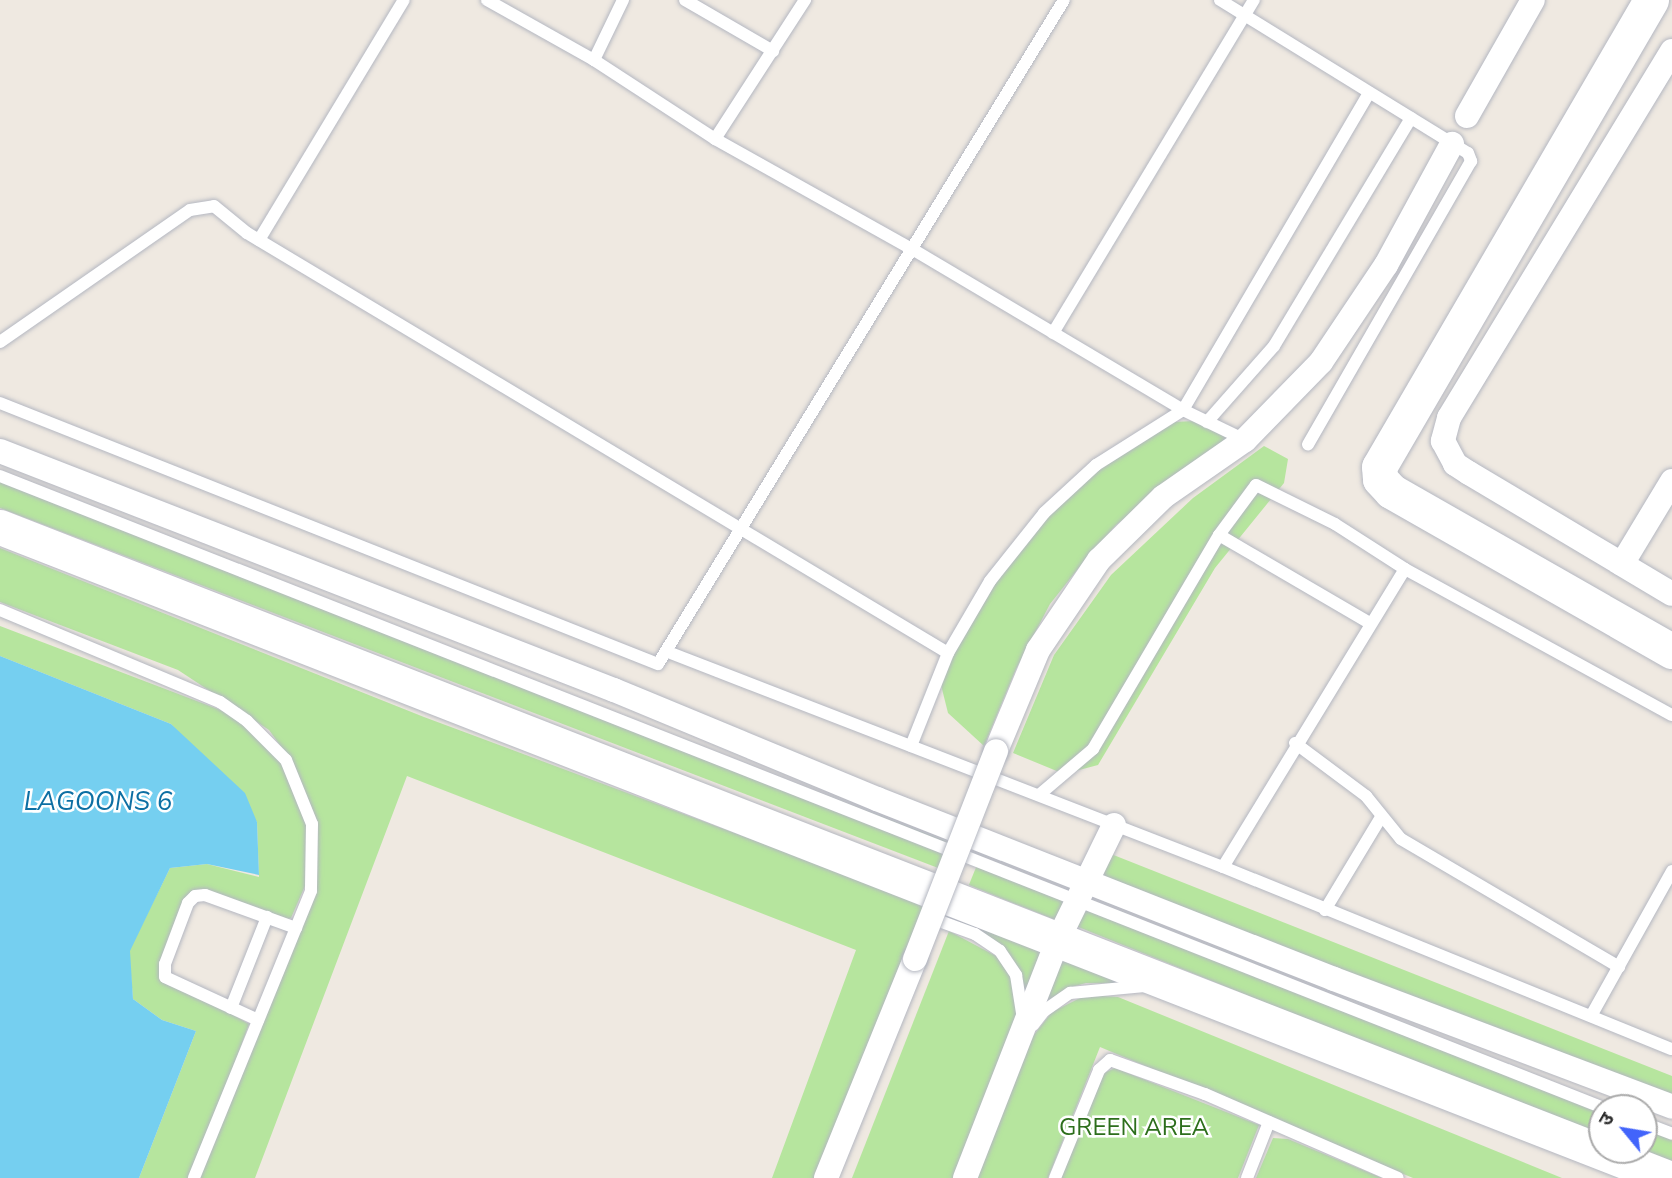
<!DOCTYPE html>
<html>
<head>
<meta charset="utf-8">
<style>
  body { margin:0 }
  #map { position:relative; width:1672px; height:1178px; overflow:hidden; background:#efe9e1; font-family:"Nunito Sans","Noto Sans Devanagari",sans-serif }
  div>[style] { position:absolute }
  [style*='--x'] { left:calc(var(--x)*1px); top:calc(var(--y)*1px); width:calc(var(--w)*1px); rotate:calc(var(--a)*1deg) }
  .green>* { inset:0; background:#b6e59e; transform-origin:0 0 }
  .water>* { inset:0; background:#75cff0 }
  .roads { filter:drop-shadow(0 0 2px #b4b7c1) drop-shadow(0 0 2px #b4b7c1) }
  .lane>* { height:12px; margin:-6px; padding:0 6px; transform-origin:6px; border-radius:6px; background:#fff }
  .street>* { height:24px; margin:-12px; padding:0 12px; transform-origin:12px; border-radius:12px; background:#fff }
  .secondary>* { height:35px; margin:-17.5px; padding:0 17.5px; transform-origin:17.5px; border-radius:17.5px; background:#fff }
  .bridges { filter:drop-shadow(0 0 2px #b4b7c1) drop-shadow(0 0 2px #b4b7c1) }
  .street-bridge>* { height:24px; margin:-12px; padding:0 12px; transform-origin:12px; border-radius:12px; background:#fff }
  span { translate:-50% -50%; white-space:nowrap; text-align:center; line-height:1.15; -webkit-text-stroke:5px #fff; paint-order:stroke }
  .park-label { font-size:24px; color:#2c6e1b }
  .water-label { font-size:26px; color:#0d6fa3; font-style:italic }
  .north { position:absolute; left:1588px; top:1094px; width:70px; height:70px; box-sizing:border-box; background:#fff; border:2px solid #ababab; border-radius:50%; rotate:300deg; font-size:19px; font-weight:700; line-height:28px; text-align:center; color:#2e2e2e }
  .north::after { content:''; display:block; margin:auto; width:24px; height:32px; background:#4264fb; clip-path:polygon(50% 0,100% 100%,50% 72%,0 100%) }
</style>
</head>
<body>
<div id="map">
  <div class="green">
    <i style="clip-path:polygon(1195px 421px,1233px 436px,1116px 525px,1085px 560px,1050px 604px,1016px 669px,984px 746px,948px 713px,941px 685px,944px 670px,1018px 545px,1096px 467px,1172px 422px)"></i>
    <i style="clip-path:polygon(1264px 446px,1288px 459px,1284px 483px,1215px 568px,1098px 765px,1064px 774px,1013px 753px,1054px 655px,1111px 575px,1193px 498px)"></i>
    <i style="left:0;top:478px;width:1017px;height:28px;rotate:21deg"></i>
    <i style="clip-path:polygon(0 548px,424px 717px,925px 904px,819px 1178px,772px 1178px,856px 950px,407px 776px,255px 1178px,198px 1178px,300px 928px,317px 822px,287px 755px,269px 730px,178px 670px,0 602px)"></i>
    <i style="clip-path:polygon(0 626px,231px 714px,279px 758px,305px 813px,309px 838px,305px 886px,291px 918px,281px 921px,194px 893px,162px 974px,249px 1024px,193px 1178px,139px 1178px,196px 1031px,162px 1020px,133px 999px,129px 951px,170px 868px,207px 864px,259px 877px,257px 822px,171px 724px,0 656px)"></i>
    <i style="clip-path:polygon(1111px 854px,1672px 1076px,1672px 1103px,1093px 879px)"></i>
    <i style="left:979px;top:860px;width:105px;height:27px;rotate:22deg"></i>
    <i style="left:1083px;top:903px;width:559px;height:24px;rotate:22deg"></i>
    <i style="clip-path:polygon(961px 907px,1051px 947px,1026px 1002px,1002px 950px,954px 924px)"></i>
    <i style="clip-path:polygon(949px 931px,996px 956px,1010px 975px,1017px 1006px,1014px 1030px,957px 1178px,852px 1178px)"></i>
    <i style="clip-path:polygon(1056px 950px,1151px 984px,1086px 983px,1068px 988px,1037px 1011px)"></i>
    <i style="clip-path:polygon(1086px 995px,1118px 997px,1562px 1178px,1413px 1178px,1100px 1047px,1048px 1178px,977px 1178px,1029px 1041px,1052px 1012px)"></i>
    <i style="clip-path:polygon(1115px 1068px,1259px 1125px,1238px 1178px,1060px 1178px,1104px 1073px)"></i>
    <i style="clip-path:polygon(1644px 1126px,1672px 1136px,1672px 1161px,1644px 1150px)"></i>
    <i style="clip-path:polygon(1273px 1138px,1288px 1139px,1382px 1178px,1256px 1178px)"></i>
  </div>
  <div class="water">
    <i style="clip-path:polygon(0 656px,171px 724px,245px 793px,257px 822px,259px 875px,207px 864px,170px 868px,130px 951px,133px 999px,162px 1020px,196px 1031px,139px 1178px,0 1178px)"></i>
  </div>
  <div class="roads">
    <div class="lane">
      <i style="--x:487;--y:0;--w:123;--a:29.3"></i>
      <i style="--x:594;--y:60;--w:145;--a:33.1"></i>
      <i style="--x:715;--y:139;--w:226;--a:29.2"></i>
      <i style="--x:912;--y:249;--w:315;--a:30.7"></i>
      <i style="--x:1183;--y:410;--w:69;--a:25.8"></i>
      <i style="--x:685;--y:0;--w:102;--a:30.1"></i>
      <i style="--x:1220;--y:0;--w:291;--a:31.7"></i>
      <i style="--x:1468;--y:153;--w:9;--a:69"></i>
      <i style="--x:1471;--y:161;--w:327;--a:119.9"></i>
      <i style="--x:594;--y:60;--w:67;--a:-64.2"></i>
      <i style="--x:715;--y:139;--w:166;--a:-57.1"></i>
      <i style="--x:259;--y:240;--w:280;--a:-58.9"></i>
      <i style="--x:1053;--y:333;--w:389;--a:-58.9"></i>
      <i style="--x:0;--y:342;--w:231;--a:-34.8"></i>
      <i style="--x:190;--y:210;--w:24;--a:-9"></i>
      <i style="--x:214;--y:206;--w:43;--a:39.3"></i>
      <i style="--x:247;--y:233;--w:817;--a:30.93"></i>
      <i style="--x:948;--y:653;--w:100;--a:111.7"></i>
      <i style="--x:0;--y:403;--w:708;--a:21.64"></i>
      <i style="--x:658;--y:664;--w:778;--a:-58.56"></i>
      <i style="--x:1207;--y:422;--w:101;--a:-48.6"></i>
      <i style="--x:1274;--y:346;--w:266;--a:-59"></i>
      <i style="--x:0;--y:476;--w:1724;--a:21.51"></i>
      <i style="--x:1219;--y:535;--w:173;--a:30.3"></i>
      <i style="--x:0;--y:610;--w:238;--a:22.7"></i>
      <i style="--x:220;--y:702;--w:33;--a:35"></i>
      <i style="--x:247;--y:721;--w:55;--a:45"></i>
      <i style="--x:286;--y:760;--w:69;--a:67.9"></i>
      <i style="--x:312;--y:824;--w:67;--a:90.9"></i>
      <i style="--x:311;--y:891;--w:310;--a:112.2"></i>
      <i style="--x:668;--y:652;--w:595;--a:21.18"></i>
      <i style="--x:1223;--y:867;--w:484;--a:22.1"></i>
      <i style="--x:948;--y:653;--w:83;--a:-59.7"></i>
      <i style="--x:990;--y:581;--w:87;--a:-51.5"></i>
      <i style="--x:1044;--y:513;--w:71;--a:-42.7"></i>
      <i style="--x:1096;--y:465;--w:103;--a:-32.3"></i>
      <i style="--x:1183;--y:410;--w:368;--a:-59.6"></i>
      <i style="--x:1295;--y:743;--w:89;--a:36.7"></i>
      <i style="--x:1366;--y:796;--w:55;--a:50.9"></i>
      <i style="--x:1401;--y:839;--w:253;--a:30.4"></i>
      <i style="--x:1039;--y:795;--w:71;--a:-40.4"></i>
      <i style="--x:1093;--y:749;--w:248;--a:-59.5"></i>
      <i style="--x:1219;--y:535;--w:62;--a:-53.5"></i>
      <i style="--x:1256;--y:485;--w:88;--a:26.3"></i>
      <i style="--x:1335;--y:524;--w:83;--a:32.7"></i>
      <i style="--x:1405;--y:569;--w:304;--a:28.7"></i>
      <i style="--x:1223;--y:867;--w:349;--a:-58.6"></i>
      <i style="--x:1325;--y:910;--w:109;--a:-58.9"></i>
      <i style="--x:931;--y:918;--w:47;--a:20"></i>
      <i style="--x:975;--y:934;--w:30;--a:34"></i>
      <i style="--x:1000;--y:951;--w:29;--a:56"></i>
      <i style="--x:1016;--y:975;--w:39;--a:81"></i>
      <i style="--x:231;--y:1008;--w:98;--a:-68.4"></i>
      <i style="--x:1591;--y:1016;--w:166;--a:-60.8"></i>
      <i style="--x:258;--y:1020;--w:102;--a:-155.2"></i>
      <i style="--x:165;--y:977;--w:13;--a:-90"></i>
      <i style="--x:165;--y:964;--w:65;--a:-69.3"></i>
      <i style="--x:188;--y:903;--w:10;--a:-45"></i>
      <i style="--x:195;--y:896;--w:10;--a:-6"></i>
      <i style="--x:205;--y:895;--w:97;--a:19.9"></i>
      <i style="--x:1033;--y:1025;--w:18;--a:-52"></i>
      <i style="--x:1044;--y:1011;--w:32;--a:-35"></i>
      <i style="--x:1070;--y:993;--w:75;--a:-5.3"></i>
      <i style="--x:1644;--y:1123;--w:30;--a:21"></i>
      <i style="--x:1055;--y:1178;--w:117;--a:-67.8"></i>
      <i style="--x:1099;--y:1070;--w:15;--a:-42"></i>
      <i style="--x:1110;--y:1060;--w:101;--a:19.7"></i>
      <i style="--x:1205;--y:1094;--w:210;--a:23.5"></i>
      <i style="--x:1247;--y:1178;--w:60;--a:-68.6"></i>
    </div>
    <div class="street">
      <i style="--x:1672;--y:51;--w:429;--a:121.3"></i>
      <i style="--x:1449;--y:418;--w:24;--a:105"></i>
      <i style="--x:1443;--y:441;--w:26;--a:62"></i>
      <i style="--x:1455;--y:464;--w:17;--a:33"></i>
      <i style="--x:1469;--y:473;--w:236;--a:30.8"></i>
      <i style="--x:1467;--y:116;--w:133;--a:-60.4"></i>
      <i style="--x:0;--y:451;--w:659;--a:21.27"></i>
      <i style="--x:614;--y:690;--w:285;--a:22.5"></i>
      <i style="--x:877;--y:799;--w:491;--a:21.5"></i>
      <i style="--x:1334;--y:979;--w:361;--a:20.7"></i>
      <i style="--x:1622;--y:564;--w:97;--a:-58.9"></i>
      <i style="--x:996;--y:751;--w:109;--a:-67.4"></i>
      <i style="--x:1038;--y:650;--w:109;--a:-55.9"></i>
      <i style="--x:1099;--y:560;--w:90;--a:-44.5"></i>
      <i style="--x:1163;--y:497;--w:100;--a:-34.8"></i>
      <i style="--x:1245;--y:440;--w:109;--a:-45.7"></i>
      <i style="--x:1321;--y:362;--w:117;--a:-56.2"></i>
      <i style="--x:1386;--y:265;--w:138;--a:-61.4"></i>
      <i style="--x:826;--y:1178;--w:236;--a:-67.9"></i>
      <i style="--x:965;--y:1178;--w:253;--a:-68.7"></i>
      <i style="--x:1057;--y:942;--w:130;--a:-64"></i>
    </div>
    <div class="secondary">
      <i style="--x:1651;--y:0;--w:540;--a:120.22"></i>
      <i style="--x:1379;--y:467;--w:12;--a:85"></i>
      <i style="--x:1380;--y:479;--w:16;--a:47"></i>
      <i style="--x:1391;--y:491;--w:323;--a:29.7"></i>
      <i style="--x:0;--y:527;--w:1791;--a:21.32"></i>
    </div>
  </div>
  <div class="bridges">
    <div class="street-bridge">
      <i style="--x:915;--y:959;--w:223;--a:-68.7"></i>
    </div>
  </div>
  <div class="park-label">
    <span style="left:1134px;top:1128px">GREEN AREA</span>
  </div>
  <div class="water-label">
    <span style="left:98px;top:802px">LAGOONS 6</span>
  </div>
  <div class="north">उ</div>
</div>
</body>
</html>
